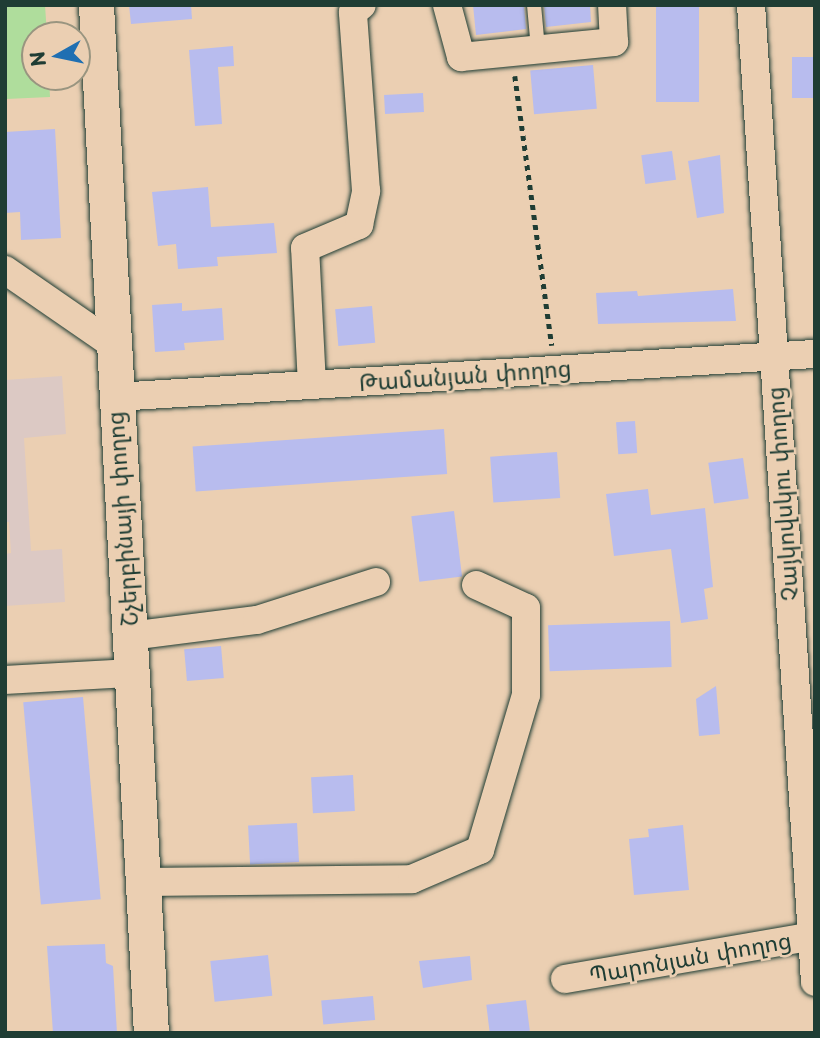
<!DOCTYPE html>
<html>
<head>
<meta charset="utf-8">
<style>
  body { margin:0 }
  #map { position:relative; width:820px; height:1038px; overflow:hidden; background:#ebcfb2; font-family:"Playpen Sans","Noto Sans Armenian",sans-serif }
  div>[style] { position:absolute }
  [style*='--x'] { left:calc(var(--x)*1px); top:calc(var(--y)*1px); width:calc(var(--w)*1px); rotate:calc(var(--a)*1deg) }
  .built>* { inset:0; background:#dcc9c4 }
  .green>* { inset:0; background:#afdd9c }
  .building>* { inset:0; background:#b8bcee; transform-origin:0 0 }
  .path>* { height:4.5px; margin-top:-2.25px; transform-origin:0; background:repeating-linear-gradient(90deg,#1f3d34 0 5px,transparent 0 10px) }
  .roads { filter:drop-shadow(0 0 2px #1f3d34) drop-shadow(0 0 2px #1f3d34) }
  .service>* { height:14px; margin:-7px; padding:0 7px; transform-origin:7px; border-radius:7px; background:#ebcfb2 }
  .minor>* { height:28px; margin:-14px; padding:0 14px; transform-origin:14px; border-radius:14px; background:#ebcfb2 }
  .tertiary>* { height:35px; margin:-17.5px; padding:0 17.5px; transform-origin:17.5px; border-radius:17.5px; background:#ebcfb2 }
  span { translate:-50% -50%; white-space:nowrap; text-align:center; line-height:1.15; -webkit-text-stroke:5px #ebcfb2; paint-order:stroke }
  .street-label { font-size:23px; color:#1f3d34 }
  .frame { position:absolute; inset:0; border:7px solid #1f3d34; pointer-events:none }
  .north { position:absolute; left:21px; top:21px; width:70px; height:70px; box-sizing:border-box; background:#ebcfb2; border:2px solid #999580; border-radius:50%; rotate:261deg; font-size:19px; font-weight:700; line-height:28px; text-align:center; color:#1f3d34 }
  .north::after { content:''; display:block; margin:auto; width:24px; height:32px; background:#1f6fb2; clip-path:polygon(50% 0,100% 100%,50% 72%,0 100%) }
</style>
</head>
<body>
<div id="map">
  <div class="built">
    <i style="clip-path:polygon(62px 376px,66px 434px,24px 438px,31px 551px,62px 549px,65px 602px,5px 606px,5px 554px,11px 553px,9px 522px,5px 522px,5px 380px)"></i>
  </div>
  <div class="green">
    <i style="clip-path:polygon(5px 5px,45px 5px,47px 35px,35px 35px,35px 77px,49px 77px,50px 97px,6px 99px)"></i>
  </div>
  <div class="building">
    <i style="clip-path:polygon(129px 5px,191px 5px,192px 19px,131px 24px)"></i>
    <i style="clip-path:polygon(473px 5px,524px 5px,526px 29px,476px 35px)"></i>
    <i style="clip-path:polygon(544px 5px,590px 5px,591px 22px,546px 27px)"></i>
    <i style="left:656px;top:5px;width:43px;height:97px"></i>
    <i style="clip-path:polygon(233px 46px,234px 66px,218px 67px,222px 124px,195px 126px,189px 50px)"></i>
    <i style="left:815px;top:57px;width:41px;height:23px;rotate:90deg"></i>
    <i style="left:593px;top:65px;width:44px;height:63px;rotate:85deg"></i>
    <i style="left:423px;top:93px;width:19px;height:39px;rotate:87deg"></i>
    <i style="clip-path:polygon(55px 129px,61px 238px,21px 240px,20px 212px,5px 213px,5px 132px)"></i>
    <i style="left:672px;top:151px;width:29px;height:31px;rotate:82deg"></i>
    <i style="clip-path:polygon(720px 155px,724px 213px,697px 218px,688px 161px)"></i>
    <i style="clip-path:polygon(208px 187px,211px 227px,274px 223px,277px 253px,217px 257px,218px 266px,178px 269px,176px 244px,158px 246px,152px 192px)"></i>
    <i style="clip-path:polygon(733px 289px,736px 321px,598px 324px,596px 293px,637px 291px,638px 296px)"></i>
    <i style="clip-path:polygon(182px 303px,182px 311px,222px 308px,224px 340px,184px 343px,185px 350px,155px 352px,152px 305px)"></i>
    <i style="left:372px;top:306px;width:37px;height:37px;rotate:85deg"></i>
    <i style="left:635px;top:421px;width:32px;height:19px;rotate:86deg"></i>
    <i style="left:444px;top:429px;width:45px;height:252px;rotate:86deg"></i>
    <i style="left:557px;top:452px;width:46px;height:67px;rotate:86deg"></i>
    <i style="left:743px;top:458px;width:41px;height:35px;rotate:82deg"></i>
    <i style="clip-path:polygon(648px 489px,651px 515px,705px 508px,713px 587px,704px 589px,708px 619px,681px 623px,671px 549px,614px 556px,606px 494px)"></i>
    <i style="left:454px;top:511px;width:66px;height:43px;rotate:83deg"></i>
    <i style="left:670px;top:621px;width:46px;height:122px;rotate:88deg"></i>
    <i style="left:221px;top:646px;width:32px;height:37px;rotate:85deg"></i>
    <i style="clip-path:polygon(716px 686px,720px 734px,699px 736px,696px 699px)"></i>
    <i style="left:83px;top:697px;width:203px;height:60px;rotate:85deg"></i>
    <i style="left:353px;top:775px;width:36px;height:42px;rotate:87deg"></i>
    <i style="left:297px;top:823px;width:39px;height:49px;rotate:87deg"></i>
    <i style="clip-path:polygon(683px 825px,689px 890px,634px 895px,629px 839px,649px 837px,648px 829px)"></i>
    <i style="clip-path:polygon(105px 944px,106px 963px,113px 966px,117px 1033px,53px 1033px,47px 946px)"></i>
    <i style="left:268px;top:955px;width:41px;height:58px;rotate:84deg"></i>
    <i style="clip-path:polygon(470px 956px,472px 980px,423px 988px,419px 961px)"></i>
    <i style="left:373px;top:996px;width:24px;height:52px;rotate:85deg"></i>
    <i style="left:526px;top:1000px;width:31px;height:40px;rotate:83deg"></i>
  </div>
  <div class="path">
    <i style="--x:515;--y:76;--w:272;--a:82.2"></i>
  </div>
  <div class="roads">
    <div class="service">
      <i style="--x:534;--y:5;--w:44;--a:84.8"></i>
    </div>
    <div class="minor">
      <i style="--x:447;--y:5;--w:54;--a:74.9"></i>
      <i style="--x:461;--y:57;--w:154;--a:-5.6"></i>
      <i style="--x:614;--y:42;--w:37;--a:-93"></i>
      <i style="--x:751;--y:5;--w:979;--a:86.25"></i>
      <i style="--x:5;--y:270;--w:129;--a:34.6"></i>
      <i style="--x:312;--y:385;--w:137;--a:-92.9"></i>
      <i style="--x:305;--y:248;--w:59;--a:-23.1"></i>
      <i style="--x:359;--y:225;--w:35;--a:-78"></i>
      <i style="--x:366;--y:191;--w:179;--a:-94.2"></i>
      <i style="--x:353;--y:12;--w:11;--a:-38"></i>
      <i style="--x:115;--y:397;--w:701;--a:-3.52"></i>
      <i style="--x:130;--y:636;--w:128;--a:-7.2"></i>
      <i style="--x:257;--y:620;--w:125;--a:-17.7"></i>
      <i style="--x:5;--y:680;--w:127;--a:-3.2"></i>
      <i style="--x:143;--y:882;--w:269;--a:-0.6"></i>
      <i style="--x:412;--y:879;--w:74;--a:-23.1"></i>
      <i style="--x:480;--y:850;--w:162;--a:-73.5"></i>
      <i style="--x:526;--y:695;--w:87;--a:-90"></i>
      <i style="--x:526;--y:608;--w:55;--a:-155.3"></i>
      <i style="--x:565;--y:979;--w:254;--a:-9.8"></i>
    </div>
    <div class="tertiary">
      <i style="--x:96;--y:5;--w:1029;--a:86.94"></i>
    </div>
  </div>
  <div class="street-label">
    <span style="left:465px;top:375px;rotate:-4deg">Թամանյան փողոց</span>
    <span style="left:782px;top:494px;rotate:-94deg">Չայկովսկու փողոց</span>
    <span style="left:122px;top:519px;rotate:-94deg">Շչերբինայի փողոց</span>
    <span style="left:690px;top:957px;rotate:-10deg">Պարոնյան փողոց</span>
  </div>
  <div class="frame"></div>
  <div class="north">N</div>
</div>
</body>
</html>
